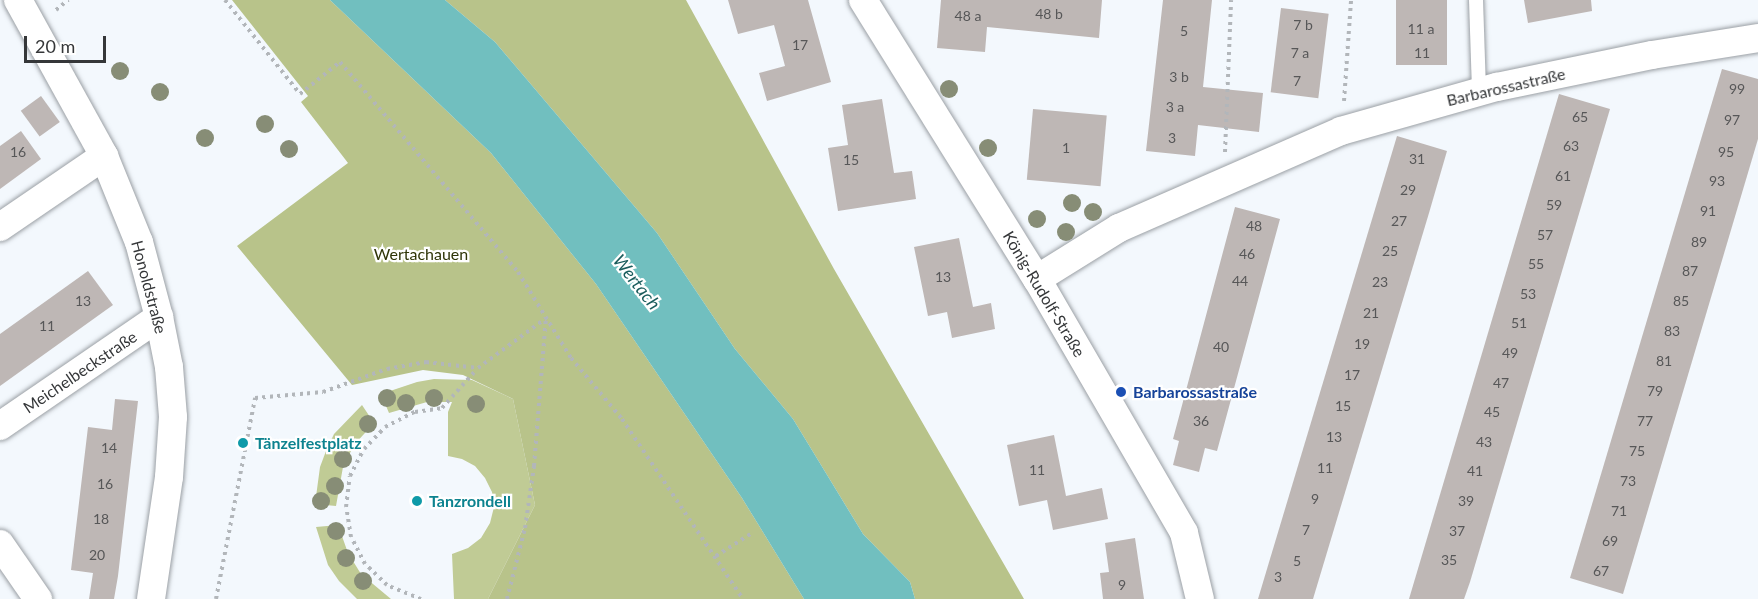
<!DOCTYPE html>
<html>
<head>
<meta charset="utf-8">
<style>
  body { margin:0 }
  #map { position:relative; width:1758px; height:599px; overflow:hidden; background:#f3f8fd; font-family:Lato,sans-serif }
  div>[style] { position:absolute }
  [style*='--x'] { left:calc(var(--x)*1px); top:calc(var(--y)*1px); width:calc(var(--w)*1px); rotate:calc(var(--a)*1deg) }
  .green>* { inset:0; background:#c0cb95 }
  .forest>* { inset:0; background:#b8c38a }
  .water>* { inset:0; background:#71bfbf }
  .building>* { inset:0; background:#beb7b5; transform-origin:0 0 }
  .path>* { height:4px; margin-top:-2px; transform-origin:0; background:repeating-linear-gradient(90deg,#b2b6ba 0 3px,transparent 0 7.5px) }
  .roads { filter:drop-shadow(0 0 2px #9ba0a5) drop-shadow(0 0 2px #9ba0a5) }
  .lane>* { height:14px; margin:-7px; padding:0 7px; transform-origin:7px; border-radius:7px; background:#fff }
  .street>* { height:28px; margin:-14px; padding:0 14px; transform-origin:14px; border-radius:14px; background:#fff }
  .trees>* { width:18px; height:18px; margin:-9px; border-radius:50%; background:#878d76 }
  .dots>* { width:16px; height:16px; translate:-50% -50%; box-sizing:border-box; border:3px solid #fff; border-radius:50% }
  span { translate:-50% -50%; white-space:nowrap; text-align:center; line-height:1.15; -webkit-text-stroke:4.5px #fff; paint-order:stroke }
  .number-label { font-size:14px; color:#575758 }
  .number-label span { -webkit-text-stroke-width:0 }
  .street-label { font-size:16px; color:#353739 }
  .park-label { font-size:16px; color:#2f3508 }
  .transit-label { font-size:16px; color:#164399; font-weight:700 }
  .left { translate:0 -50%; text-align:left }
  .culture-label { font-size:16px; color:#0d838f; font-weight:700 }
  .water-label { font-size:18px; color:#1b5d5d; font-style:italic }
  .scale { position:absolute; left:24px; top:36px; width:82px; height:27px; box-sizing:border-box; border:3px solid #353739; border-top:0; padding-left:8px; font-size:18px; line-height:21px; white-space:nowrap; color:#353739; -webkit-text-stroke:4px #fff; paint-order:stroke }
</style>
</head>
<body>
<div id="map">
  <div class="green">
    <i style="clip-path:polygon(434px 379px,472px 380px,513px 399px,535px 505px,488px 599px,454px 599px,452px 554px,468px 548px,481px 538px,490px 523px,494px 507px,492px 492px,485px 478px,475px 466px,462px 459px,448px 456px,448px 412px,452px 402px,427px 402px,389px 413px,381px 394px,417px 382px)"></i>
    <i style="clip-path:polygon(362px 405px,374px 423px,354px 445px,343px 467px,336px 506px,315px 504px,320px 467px,326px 451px,334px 434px)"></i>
    <i style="clip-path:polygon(338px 525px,348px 553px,361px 574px,391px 599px,357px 599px,339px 581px,328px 565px,316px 527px)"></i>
  </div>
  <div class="forest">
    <i style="clip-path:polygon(232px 0,330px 0,491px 153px,596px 284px,742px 498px,804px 599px,488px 599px,535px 505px,513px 399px,463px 375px,423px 370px,352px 385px,237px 246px,348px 163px,301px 102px,308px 96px)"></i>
    <i style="clip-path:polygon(445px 0,686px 0,834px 269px,1024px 599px,915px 599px,910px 582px,863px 534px,793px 419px,735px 349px,657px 233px,495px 42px)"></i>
  </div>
  <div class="water">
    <i style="clip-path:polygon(330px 0,445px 0,495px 42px,657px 233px,735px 349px,793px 419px,863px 534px,910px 582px,915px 599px,804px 599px,742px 498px,596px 284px,491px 153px)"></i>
  </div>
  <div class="building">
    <i style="clip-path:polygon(728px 0,808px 0,831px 82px,767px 101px,759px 73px,785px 66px,774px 25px,738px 34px)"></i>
    <i style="clip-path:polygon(941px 0,1102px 0,1099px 38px,987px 27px,985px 52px,937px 48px)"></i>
    <i style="clip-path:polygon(1163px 0,1212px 0,1203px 87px,1263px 93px,1259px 132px,1198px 125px,1195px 156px,1146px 151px)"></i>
    <i style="left:1396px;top:0;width:51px;height:65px"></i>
    <i style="clip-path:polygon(1524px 0,1591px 0,1592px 11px,1528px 23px)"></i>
    <i style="left:1281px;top:8px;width:48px;height:85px;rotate:7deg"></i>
    <i style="clip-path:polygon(1722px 69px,1758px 79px,1758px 139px,1623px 594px,1570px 578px)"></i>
    <i style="clip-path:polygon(1559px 94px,1610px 109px,1470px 582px,1464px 599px,1409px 599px)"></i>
    <i style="left:41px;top:96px;width:32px;height:25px;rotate:54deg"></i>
    <i style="clip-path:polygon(882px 99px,894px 173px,912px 171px,916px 199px,838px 211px,828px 148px,848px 145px,842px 105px)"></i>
    <i style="left:1033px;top:109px;width:74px;height:71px;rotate:5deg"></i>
    <i style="clip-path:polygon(21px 131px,41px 159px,0 189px,0 146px)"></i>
    <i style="clip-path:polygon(1397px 136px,1447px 151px,1429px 213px,1313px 599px,1258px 599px)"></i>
    <i style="clip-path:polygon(1235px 207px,1280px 219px,1217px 451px,1205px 448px,1199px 472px,1173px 465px,1179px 441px,1173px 439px)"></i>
    <i style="clip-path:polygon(959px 238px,973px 307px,991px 303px,995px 329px,952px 338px,947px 312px,928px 316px,914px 247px)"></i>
    <i style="clip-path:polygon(88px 271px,113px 305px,0 386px,0 334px)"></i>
    <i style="clip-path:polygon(115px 399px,138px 401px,118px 576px,114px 599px,89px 599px,93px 573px,71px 570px,88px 427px,112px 430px)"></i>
    <i style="clip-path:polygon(1054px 435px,1066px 496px,1102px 488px,1108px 519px,1053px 530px,1047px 500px,1019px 506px,1007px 445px)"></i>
    <i style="clip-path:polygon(1135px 538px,1144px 599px,1103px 599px,1100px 573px,1109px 572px,1105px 543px)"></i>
  </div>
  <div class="path">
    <i style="--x:225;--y:0;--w:120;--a:51.4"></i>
    <i style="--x:300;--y:94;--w:51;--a:-38.7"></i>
    <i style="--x:340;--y:62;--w:275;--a:49.7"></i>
    <i style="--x:518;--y:272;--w:101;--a:58.4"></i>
    <i style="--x:571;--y:358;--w:80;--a:50.1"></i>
    <i style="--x:622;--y:419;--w:217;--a:56.1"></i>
    <i style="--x:56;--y:10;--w:16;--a:-40"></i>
    <i style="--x:1344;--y:101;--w:101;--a:-86"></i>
    <i style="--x:1225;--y:152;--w:152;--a:-87.7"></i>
    <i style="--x:716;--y:556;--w:43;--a:-32.6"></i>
    <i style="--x:216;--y:599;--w:205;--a:-79"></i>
    <i style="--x:255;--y:398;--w:68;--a:-5"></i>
    <i style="--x:323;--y:392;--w:68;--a:-19.8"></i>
    <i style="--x:387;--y:369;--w:40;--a:-10"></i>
    <i style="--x:426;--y:362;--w:52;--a:6.6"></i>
    <i style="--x:478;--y:368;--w:84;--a:-36.3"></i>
    <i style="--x:421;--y:599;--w:37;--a:-158"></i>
    <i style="--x:387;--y:585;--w:30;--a:-136"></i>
    <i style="--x:365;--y:564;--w:30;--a:-117"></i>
    <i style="--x:351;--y:537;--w:30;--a:-99"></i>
    <i style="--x:346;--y:507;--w:31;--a:-83"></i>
    <i style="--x:350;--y:476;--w:30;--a:-63"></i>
    <i style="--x:364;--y:449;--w:30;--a:-46"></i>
    <i style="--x:385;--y:427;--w:34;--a:-27"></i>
    <i style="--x:415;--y:412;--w:27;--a:-8"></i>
    <i style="--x:442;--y:408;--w:52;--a:-48.1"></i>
    <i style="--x:507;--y:599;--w:73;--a:-75.8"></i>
    <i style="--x:525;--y:528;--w:63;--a:-81.7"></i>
    <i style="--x:534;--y:466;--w:148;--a:-85.4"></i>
  </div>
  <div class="roads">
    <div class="lane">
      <i style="--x:1476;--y:0;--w:92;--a:88.1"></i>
    </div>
    <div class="street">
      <i style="--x:18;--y:0;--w:178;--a:61.1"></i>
      <i style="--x:104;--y:156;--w:93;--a:67.9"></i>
      <i style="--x:139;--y:242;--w:78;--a:75.1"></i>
      <i style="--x:159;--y:317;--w:51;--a:78.7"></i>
      <i style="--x:169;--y:367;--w:50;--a:85.4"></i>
      <i style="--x:173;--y:417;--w:60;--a:93.8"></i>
      <i style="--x:169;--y:477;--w:123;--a:98.4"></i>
      <i style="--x:863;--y:0;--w:329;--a:58.1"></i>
      <i style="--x:1037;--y:279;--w:293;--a:59.9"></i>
      <i style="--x:1184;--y:533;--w:68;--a:76.4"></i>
      <i style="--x:0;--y:227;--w:126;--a:-34.3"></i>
      <i style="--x:1037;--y:279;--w:97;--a:-31.9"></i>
      <i style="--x:1119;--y:228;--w:242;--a:-23.6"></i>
      <i style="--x:1341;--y:131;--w:162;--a:-15.8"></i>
      <i style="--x:1497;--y:87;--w:158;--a:-11.7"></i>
      <i style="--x:1652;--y:55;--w:107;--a:-9.1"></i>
      <i style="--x:0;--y:426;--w:193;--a:-34.4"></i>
      <i style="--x:0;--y:544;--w:67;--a:55.4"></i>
    </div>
  </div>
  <div class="trees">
    <i style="left:120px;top:71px"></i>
    <i style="left:949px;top:89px"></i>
    <i style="left:160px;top:92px"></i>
    <i style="left:265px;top:124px"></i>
    <i style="left:205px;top:138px"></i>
    <i style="left:988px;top:148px"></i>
    <i style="left:289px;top:149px"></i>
    <i style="left:1072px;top:203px"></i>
    <i style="left:1093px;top:212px"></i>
    <i style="left:1037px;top:219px"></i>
    <i style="left:1066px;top:232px"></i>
    <i style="left:387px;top:398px"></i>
    <i style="left:434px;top:398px"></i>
    <i style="left:406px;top:403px"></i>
    <i style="left:476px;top:404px"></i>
    <i style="left:368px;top:424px"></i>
    <i style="left:343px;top:459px"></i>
    <i style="left:335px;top:486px"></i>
    <i style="left:321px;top:501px"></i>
    <i style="left:336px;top:531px"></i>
    <i style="left:346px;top:558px"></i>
    <i style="left:363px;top:581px"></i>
  </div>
  <div class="dots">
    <i style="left:1121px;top:392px;background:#1a4fb4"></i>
    <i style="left:243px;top:443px;background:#0f9aa8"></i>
    <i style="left:417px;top:501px;background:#0f9aa8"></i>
  </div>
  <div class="number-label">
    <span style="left:1049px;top:14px">48 b</span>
    <span style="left:968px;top:16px">48 a</span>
    <span style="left:1303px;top:25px">7 b</span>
    <span style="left:1421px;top:29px">11 a</span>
    <span style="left:1184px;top:31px">5</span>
    <span style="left:800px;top:45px">17</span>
    <span style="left:1300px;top:53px">7 a</span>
    <span style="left:1422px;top:53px">11</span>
    <span style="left:1179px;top:77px">3 b</span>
    <span style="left:1297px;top:81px">7</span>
    <span style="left:1737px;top:89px">99</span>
    <span style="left:1175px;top:107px">3 a</span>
    <span style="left:1580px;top:117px">65</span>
    <span style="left:1732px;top:120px">97</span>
    <span style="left:1172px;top:138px">3</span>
    <span style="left:1571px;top:146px">63</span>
    <span style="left:1066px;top:148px">1</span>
    <span style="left:18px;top:152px">16</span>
    <span style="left:1726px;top:152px">95</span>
    <span style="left:1417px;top:159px">31</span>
    <span style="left:851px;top:160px">15</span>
    <span style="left:1563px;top:176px">61</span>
    <span style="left:1717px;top:181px">93</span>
    <span style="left:1408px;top:190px">29</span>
    <span style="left:1554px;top:205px">59</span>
    <span style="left:1708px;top:211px">91</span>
    <span style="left:1399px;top:221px">27</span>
    <span style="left:1254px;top:226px">48</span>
    <span style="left:1545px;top:235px">57</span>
    <span style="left:1699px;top:242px">89</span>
    <span style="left:1390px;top:251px">25</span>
    <span style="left:1247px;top:254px">46</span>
    <span style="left:1536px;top:264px">55</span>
    <span style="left:1690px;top:271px">87</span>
    <span style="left:943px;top:277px">13</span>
    <span style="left:1240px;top:281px">44</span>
    <span style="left:1380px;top:282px">23</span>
    <span style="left:1528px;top:294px">53</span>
    <span style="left:83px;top:301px">13</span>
    <span style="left:1681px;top:301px">85</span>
    <span style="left:1371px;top:313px">21</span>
    <span style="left:1519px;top:323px">51</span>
    <span style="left:47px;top:326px">11</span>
    <span style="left:1672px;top:331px">83</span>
    <span style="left:1362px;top:344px">19</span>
    <span style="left:1221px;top:347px">40</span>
    <span style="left:1510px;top:353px">49</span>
    <span style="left:1664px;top:361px">81</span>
    <span style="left:1352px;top:375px">17</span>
    <span style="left:1501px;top:383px">47</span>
    <span style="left:1655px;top:391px">79</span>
    <span style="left:1343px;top:406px">15</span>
    <span style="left:1492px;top:412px">45</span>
    <span style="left:1201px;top:421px">36</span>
    <span style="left:1645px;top:421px">77</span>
    <span style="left:1334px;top:437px">13</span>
    <span style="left:1484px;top:442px">43</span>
    <span style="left:109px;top:448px">14</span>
    <span style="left:1637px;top:451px">75</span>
    <span style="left:1325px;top:468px">11</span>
    <span style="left:1037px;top:470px">11</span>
    <span style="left:1475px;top:471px">41</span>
    <span style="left:1628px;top:481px">73</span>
    <span style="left:105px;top:484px">16</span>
    <span style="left:1315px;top:499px">9</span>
    <span style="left:1466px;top:501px">39</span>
    <span style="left:1619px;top:511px">71</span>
    <span style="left:101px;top:519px">18</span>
    <span style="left:1306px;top:530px">7</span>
    <span style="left:1457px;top:531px">37</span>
    <span style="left:1610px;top:541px">69</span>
    <span style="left:97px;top:555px">20</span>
    <span style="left:1449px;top:560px">35</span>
    <span style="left:1297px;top:561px">5</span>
    <span style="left:1601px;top:571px">67</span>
    <span style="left:1278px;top:577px">3</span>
    <span style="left:1122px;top:585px">9</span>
  </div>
  <div class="street-label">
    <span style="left:1506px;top:87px;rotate:-13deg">Barbarossastraße</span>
    <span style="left:149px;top:287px;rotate:75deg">Honoldstraße</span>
    <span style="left:1044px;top:294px;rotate:59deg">König-Rudolf-Straße</span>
    <span style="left:80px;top:372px;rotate:-34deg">Meichelbeckstraße</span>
  </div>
  <div class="park-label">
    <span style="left:421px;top:254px">Wertachauen</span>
  </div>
  <div class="transit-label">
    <span class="left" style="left:1133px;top:392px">Barbarossastraße</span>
  </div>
  <div class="culture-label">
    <span class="left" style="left:255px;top:443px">Tänzelfestplatz</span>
    <span class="left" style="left:429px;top:501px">Tanzrondell</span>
  </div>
  <div class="water-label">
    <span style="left:637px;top:282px;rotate:52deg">Wertach</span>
  </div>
  <div class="scale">20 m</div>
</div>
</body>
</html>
